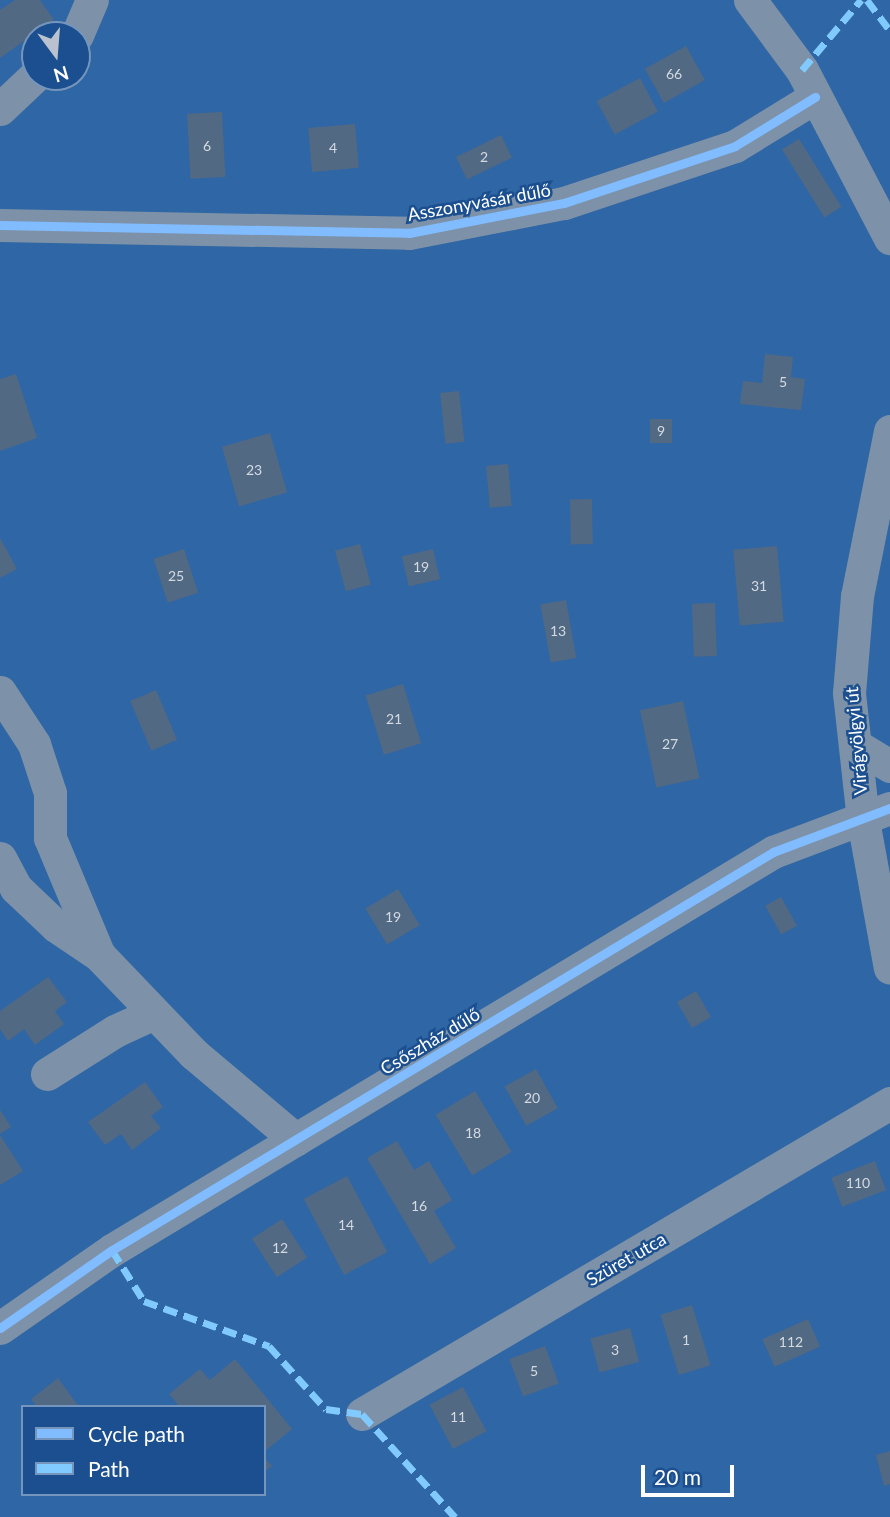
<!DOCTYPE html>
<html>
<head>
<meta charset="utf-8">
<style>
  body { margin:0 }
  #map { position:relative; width:890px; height:1517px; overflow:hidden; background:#365274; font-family:Lato,sans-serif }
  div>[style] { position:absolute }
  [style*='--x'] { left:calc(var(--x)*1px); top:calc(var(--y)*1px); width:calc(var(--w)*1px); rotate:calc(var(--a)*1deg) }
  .green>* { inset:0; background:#2f66a5 }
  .building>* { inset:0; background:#526984; transform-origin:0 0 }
  .minor>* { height:33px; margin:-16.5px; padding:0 16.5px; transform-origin:16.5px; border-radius:16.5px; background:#7d92a8 }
  .quiet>* { height:7px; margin-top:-3.5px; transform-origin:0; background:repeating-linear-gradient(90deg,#80caff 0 14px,transparent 0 21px) }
  .cycleway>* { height:9px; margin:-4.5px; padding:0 4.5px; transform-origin:4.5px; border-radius:4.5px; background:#80bcff }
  span { translate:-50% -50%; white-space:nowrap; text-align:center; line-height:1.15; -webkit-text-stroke:5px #1b4f8f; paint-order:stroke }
  .number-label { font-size:14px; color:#d4dae0 }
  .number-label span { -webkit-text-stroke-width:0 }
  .street-label { font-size:18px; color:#fff }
  .legend { position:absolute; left:21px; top:1405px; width:245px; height:91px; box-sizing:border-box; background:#1b4f8f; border:2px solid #7695bc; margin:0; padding:9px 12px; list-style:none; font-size:21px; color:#fff }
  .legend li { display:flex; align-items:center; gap:14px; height:35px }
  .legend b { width:35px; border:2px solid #7695bc }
  .north { position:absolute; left:21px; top:21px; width:70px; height:70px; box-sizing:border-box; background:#1b4f8f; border:2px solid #7695bc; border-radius:50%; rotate:164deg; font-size:19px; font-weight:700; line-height:28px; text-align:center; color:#fff }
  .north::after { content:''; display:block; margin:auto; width:24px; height:32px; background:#b9c2ce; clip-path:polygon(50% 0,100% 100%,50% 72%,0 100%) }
  .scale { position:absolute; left:641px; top:1465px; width:93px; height:32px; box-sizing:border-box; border:4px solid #fff; border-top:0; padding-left:9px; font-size:21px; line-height:24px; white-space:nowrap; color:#fff; -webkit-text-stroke:5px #1b4f8f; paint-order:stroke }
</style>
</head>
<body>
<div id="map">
  <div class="green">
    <i style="clip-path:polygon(evenodd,0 0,890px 0,890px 1517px,0 1517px,0 0,35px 35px,77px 35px,77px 77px,35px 77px,35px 35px,0 0,23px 1407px,264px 1407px,264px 1494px,23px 1494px,23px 1407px)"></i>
  </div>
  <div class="building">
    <i style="clip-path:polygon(15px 0,40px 0,54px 20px,0 58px,0 10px)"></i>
    <i style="left:686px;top:46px;width:39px;height:47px;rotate:61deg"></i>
    <i style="left:640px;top:78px;width:38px;height:49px;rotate:62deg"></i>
    <i style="left:222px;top:112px;width:65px;height:35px;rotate:87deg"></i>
    <i style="left:355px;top:124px;width:44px;height:47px;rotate:85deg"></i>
    <i style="left:501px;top:135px;width:25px;height:50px;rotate:64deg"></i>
    <i style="left:799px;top:139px;width:80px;height:20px;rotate:58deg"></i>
    <i style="clip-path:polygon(765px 354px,793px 357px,791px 377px,805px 379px,801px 410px,740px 404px,743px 381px,762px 383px)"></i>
    <i style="clip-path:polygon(16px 374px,37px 438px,0 451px,0 379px)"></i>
    <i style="left:459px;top:391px;width:51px;height:19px;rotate:84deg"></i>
    <i style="left:650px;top:419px;width:22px;height:24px"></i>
    <i style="left:270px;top:433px;width:62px;height:50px;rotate:74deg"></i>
    <i style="left:508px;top:464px;width:42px;height:22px;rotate:85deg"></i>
    <i style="left:592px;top:499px;width:45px;height:22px;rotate:89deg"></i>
    <i style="clip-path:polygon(0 538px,17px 569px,0 578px)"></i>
    <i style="left:360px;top:544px;width:42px;height:26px;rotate:75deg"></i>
    <i style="left:777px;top:546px;width:76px;height:44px;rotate:85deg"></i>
    <i style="left:184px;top:549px;width:46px;height:32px;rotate:72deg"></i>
    <i style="left:433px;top:549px;width:31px;height:32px;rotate:77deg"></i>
    <i style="left:566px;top:600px;width:59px;height:26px;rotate:80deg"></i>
    <i style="left:715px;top:603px;width:53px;height:23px;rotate:88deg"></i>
    <i style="left:403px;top:684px;width:62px;height:39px;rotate:73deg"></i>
    <i style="left:156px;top:690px;width:54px;height:28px;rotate:67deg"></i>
    <i style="left:683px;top:701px;width:79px;height:44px;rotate:78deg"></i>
    <i style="left:398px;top:889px;width:42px;height:38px;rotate:59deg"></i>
    <i style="left:781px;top:897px;width:33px;height:18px;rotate:61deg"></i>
    <i style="clip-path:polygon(48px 977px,67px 1002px,55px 1011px,64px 1024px,35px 1045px,24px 1029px,8px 1041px,0 1029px,0 1011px)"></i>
    <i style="left:696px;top:991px;width:30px;height:22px;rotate:60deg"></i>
    <i style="left:536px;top:1069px;width:45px;height:36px;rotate:61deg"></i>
    <i style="clip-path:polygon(145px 1082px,163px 1107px,151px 1116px,161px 1128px,132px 1150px,121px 1134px,105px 1145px,88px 1122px)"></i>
    <i style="left:475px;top:1091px;width:71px;height:46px;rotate:59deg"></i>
    <i style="clip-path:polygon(0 1110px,11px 1127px,0 1134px)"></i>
    <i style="clip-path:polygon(0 1135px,23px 1171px,0 1185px)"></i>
    <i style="clip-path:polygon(397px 1141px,414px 1170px,429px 1161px,452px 1200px,434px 1211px,456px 1248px,430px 1264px,367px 1158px)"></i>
    <i style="left:875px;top:1161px;width:31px;height:47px;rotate:69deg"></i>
    <i style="left:347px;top:1176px;width:86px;height:49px;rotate:62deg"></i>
    <i style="left:282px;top:1219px;width:46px;height:36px;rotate:57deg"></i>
    <i style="left:692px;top:1305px;width:63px;height:33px;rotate:73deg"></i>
    <i style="left:808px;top:1319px;width:30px;height:50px;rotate:66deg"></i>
    <i style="left:630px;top:1328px;width:35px;height:41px;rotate:75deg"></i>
    <i style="left:545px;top:1346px;width:40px;height:38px;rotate:70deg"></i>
    <i style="clip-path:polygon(235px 1359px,292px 1429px,264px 1452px,264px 1407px,180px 1407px,169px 1394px,200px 1369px,210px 1380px)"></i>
    <i style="clip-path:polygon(58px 1378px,79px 1407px,37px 1407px,31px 1399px)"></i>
    <i style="left:463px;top:1387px;width:50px;height:38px;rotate:62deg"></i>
    <i style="clip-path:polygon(890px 1451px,890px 1484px,884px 1486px,876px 1455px)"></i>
    <i style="clip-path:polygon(264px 1457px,272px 1466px,264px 1472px)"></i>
  </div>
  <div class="minor">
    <i style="--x:750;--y:0;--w:87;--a:53.4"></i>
    <i style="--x:802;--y:70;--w:190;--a:62.4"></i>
    <i style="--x:77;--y:35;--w:38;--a:-67"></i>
    <i style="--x:0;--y:109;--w:48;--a:-43.3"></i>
    <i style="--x:0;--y:225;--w:409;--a:1.1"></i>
    <i style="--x:409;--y:233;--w:158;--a:-11"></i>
    <i style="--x:564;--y:203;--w:180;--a:-18.4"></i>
    <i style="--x:735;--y:146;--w:94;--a:-31.5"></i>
    <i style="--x:890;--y:431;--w:168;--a:101.3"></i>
    <i style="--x:857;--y:596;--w:97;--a:94.7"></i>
    <i style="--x:849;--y:693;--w:128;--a:83.7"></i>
    <i style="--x:863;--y:820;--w:150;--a:79.7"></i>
    <i style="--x:0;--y:692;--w:62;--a:56.8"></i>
    <i style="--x:34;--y:744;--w:52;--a:71.9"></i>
    <i style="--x:50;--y:793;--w:45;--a:90"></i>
    <i style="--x:50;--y:838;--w:127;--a:67.3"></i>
    <i style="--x:855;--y:745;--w:41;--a:31"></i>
    <i style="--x:0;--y:858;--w:34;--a:62"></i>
    <i style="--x:16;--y:888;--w:55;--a:43.5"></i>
    <i style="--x:56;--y:926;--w:52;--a:34"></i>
    <i style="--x:99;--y:955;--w:137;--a:46.2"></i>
    <i style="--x:194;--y:1054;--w:133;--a:40.1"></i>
    <i style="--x:47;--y:1074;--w:80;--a:-32.3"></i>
    <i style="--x:115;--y:1031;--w:43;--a:-24.8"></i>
    <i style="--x:0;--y:1328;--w:136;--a:-34.9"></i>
    <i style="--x:112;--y:1250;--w:772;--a:-31.05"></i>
    <i style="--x:773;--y:852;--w:125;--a:-20.6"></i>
    <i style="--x:362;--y:1414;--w:613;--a:-30.5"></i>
  </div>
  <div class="quiet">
    <i style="--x:867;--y:0;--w:39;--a:53"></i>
    <i style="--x:802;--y:70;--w:92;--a:-49.9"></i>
    <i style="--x:112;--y:1250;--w:60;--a:57.9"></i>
    <i style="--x:144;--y:1301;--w:133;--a:19.8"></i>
    <i style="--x:269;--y:1346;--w:85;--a:47.9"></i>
    <i style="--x:326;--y:1409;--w:36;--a:8"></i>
    <i style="--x:362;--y:1414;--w:139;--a:47.9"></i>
  </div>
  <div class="cycleway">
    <i style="--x:0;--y:225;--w:409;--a:1.1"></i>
    <i style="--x:409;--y:233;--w:158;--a:-11"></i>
    <i style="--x:564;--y:203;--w:180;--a:-18.4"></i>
    <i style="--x:735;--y:146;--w:94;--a:-31.5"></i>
    <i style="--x:0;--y:1328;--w:136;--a:-34.9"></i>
    <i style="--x:112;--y:1250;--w:772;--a:-31.05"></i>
    <i style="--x:773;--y:852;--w:125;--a:-20.6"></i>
  </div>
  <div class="number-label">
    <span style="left:674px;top:74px">66</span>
    <span style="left:207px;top:146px">6</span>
    <span style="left:333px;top:148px">4</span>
    <span style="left:484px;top:157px">2</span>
    <span style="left:783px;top:382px">5</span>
    <span style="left:661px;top:431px">9</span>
    <span style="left:254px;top:470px">23</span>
    <span style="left:421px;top:567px">19</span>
    <span style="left:176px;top:576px">25</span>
    <span style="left:759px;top:586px">31</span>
    <span style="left:558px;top:631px">13</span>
    <span style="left:394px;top:719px">21</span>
    <span style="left:670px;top:744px">27</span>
    <span style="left:393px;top:917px">19</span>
    <span style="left:532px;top:1098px">20</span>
    <span style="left:473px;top:1133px">18</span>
    <span style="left:858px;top:1183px">110</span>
    <span style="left:419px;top:1206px">16</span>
    <span style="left:346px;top:1225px">14</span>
    <span style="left:280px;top:1248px">12</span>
    <span style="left:686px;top:1340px">1</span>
    <span style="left:791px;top:1342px">112</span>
    <span style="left:615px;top:1350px">3</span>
    <span style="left:534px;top:1371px">5</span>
    <span style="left:458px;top:1417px">11</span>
  </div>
  <div class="street-label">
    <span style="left:479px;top:202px;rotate:-10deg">Asszonyvásár dűlő</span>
    <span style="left:856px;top:741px;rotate:-95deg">Virágvölgyi út</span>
    <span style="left:430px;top:1041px;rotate:-31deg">Csőszház dűlő</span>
    <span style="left:626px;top:1259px;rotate:-30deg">Szüret utca</span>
  </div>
  <ul class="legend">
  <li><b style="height:9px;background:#80bcff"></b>Cycle path</li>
  <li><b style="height:9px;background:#80caff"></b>Path</li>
  </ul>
  <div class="north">N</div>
  <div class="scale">20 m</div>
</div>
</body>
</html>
